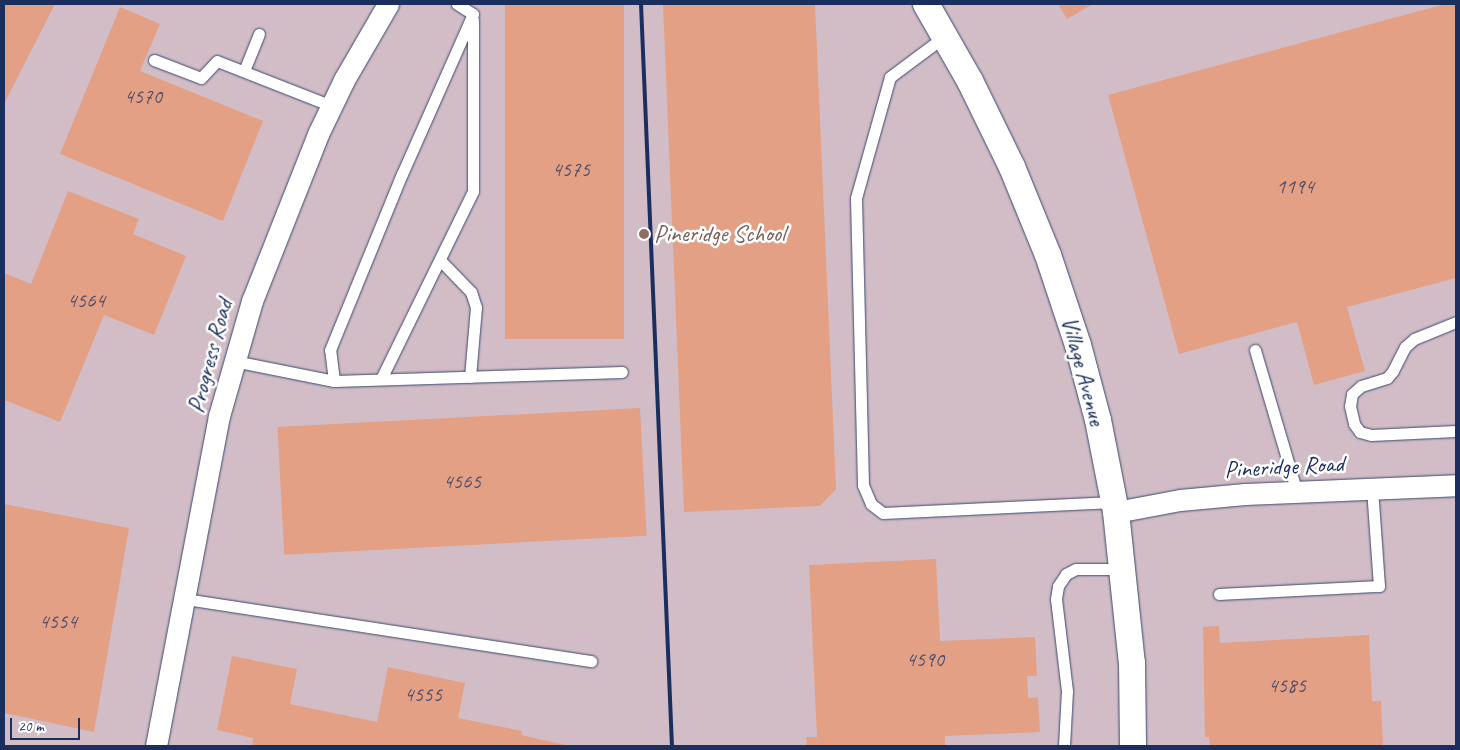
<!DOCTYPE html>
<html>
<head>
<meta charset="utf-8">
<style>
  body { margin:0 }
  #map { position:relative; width:1460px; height:750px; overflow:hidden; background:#eadfbc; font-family:Caveat,sans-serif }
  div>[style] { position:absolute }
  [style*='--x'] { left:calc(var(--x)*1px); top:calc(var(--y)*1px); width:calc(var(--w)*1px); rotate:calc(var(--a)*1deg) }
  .industrial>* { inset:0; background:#d2bdc7; transform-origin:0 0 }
  .building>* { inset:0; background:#e3a085; transform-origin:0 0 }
  .roads { filter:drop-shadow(0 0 1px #3a496c) drop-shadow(0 0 1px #3a496c) }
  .service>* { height:11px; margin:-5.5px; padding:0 5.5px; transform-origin:5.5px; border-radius:5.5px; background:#fff }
  .minor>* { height:21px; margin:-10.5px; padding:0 10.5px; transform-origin:10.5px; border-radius:10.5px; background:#fff }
  .tertiary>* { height:26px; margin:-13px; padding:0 13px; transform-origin:13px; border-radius:13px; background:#fff }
  .rail>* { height:4px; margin:-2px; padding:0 2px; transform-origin:2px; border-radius:2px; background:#1b2f5e }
  .dots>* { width:14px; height:14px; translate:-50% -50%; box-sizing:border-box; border:2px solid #fff; border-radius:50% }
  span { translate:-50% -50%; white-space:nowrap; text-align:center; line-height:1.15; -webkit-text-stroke:5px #fff; paint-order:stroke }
  .number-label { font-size:21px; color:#4d4b68 }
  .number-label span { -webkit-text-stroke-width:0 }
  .education-label { font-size:24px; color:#785e54 }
  .left { translate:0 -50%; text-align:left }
  .street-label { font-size:24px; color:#1b2f5e }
  .frame { position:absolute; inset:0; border:5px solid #1b2f5e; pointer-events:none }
  .scale { position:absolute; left:10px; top:718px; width:70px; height:22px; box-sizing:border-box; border:2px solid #1b2f5e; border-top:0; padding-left:6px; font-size:15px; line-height:18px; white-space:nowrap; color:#1b2f5e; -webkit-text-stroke:4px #fff; paint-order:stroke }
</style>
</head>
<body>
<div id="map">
  <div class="industrial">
    <i style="left:4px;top:4px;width:1452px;height:742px"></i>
  </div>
  <div class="building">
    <i style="clip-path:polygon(4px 4px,55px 4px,4px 104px)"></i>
    <i style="left:505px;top:4px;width:119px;height:335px"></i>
    <i style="clip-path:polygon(663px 4px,815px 4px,836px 489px,820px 506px,684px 512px)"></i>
    <i style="clip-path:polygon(1058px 4px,1093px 4px,1067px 19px)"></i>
    <i style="clip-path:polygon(1445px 4px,1456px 4px,1456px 278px,1347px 307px,1365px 371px,1314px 385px,1297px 322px,1179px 354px,1108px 95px)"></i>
    <i style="clip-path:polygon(120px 7px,160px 24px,140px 71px,263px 121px,223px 221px,60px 154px)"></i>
    <i style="clip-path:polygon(68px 191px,139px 219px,133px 234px,186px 256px,154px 335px,104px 315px,60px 422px,4px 400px,4px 273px,31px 284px)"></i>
    <i style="left:640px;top:408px;width:128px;height:363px;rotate:87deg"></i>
    <i style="clip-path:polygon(4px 504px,129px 528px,94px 732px,4px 713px)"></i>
    <i style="clip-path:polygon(936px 559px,940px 641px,1035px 637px,1037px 676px,1027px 676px,1028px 698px,1038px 697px,1040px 732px,945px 736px,945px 746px,807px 746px,806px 737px,817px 737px,809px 565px)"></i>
    <i style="clip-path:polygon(1219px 626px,1220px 643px,1369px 635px,1372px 701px,1381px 701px,1383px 746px,1210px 746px,1209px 737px,1205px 737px,1203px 627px)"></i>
    <i style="clip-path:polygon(232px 656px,297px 669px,290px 704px,377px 722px,388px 667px,465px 683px,458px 718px,522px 731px,521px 735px,570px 746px,252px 746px,253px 738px,217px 730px)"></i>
  </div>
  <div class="roads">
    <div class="service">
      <i style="--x:945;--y:36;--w:69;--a:143.3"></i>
      <i style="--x:890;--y:77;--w:126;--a:105.7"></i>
      <i style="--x:856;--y:198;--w:287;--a:88.6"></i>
      <i style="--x:863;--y:485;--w:21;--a:67"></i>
      <i style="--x:871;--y:504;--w:15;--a:37"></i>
      <i style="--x:883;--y:513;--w:231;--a:-2.7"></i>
      <i style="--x:154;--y:60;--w:50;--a:21"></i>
      <i style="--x:201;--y:78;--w:23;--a:-47"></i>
      <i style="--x:217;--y:61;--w:123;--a:21.4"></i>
      <i style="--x:244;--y:71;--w:40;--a:-68"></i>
      <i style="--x:440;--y:260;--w:45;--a:45.9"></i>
      <i style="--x:471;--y:292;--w:16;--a:72"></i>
      <i style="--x:476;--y:307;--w:70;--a:94.9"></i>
      <i style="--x:1456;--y:322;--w:45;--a:158"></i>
      <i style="--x:1414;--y:339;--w:12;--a:138"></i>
      <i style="--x:1405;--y:347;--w:27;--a:117"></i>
      <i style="--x:1393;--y:371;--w:9;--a:131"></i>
      <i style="--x:1387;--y:378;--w:27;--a:163"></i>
      <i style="--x:1361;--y:386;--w:12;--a:138"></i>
      <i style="--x:1352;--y:394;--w:12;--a:99"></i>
      <i style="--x:1350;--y:406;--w:18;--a:77"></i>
      <i style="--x:1354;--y:424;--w:10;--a:53"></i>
      <i style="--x:1360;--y:432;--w:11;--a:15"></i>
      <i style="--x:1371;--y:435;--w:85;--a:-2.7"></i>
      <i style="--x:1255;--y:350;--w:149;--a:73.6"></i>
      <i style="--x:234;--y:361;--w:102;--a:11.3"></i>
      <i style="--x:334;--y:381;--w:288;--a:-1.8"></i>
      <i style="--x:381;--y:379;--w:209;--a:-63.9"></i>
      <i style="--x:473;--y:191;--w:171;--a:-90"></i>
      <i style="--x:334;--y:381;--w:31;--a:-97"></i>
      <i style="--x:330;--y:350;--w:190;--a:-67.8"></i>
      <i style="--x:402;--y:174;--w:175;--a:-66.1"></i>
      <i style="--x:473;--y:14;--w:19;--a:-148"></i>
      <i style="--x:1219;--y:594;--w:160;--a:-2.9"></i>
      <i style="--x:1379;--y:586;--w:97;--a:-94.1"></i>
      <i style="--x:185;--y:599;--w:411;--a:8.7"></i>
      <i style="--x:1064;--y:746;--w:55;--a:-86.9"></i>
      <i style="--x:1067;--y:691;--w:93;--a:-96.8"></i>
      <i style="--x:1056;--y:599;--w:13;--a:-81"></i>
      <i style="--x:1058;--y:586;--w:14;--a:-56"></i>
      <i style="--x:1066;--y:574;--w:11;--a:-27"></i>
      <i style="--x:1076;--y:569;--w:46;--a:0"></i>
    </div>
    <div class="minor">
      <i style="--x:1116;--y:512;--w:65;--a:-10.6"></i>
      <i style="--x:1180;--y:500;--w:65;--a:-5.3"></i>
      <i style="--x:1245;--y:494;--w:211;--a:-2.4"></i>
      <i style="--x:156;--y:746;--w:336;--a:-79.2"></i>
      <i style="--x:219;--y:416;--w:120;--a:-74"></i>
      <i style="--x:252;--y:301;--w:180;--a:-68.4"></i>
      <i style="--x:318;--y:134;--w:60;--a:-64.3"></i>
      <i style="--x:344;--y:80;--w:88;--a:-59.9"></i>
    </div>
    <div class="tertiary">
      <i style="--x:926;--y:4;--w:89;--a:60.3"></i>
      <i style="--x:970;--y:81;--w:96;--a:64"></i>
      <i style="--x:1012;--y:167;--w:95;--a:67.8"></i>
      <i style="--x:1048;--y:255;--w:95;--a:71.6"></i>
      <i style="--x:1078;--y:345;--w:78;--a:75.1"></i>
      <i style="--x:1098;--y:420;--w:94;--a:78.9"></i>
      <i style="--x:1116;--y:512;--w:152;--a:84"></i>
      <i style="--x:1132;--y:663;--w:83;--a:89.3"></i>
    </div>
  </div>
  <div class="rail">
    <i style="--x:641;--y:4;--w:743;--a:87.61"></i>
  </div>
  <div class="dots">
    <i style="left:644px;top:234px;background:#8d6e63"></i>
  </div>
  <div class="number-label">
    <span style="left:143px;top:96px">4570</span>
    <span style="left:571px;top:169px">4575</span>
    <span style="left:1295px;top:186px">1194</span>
    <span style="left:86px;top:300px">4564</span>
    <span style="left:462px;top:481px">4565</span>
    <span style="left:58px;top:621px">4554</span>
    <span style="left:925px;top:659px">4590</span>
    <span style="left:1287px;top:685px">4585</span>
    <span style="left:423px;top:694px">4555</span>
  </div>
  <div class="education-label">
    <span class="left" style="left:654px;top:234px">Pineridge School</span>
  </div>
  <div class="street-label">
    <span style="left:210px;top:356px;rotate:-75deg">Progress Road</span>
    <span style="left:1083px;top:371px;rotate:75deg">Village Avenue</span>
    <span style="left:1284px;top:467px;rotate:-3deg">Pineridge Road</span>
  </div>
  <div class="frame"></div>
  <div class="scale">20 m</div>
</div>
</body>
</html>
